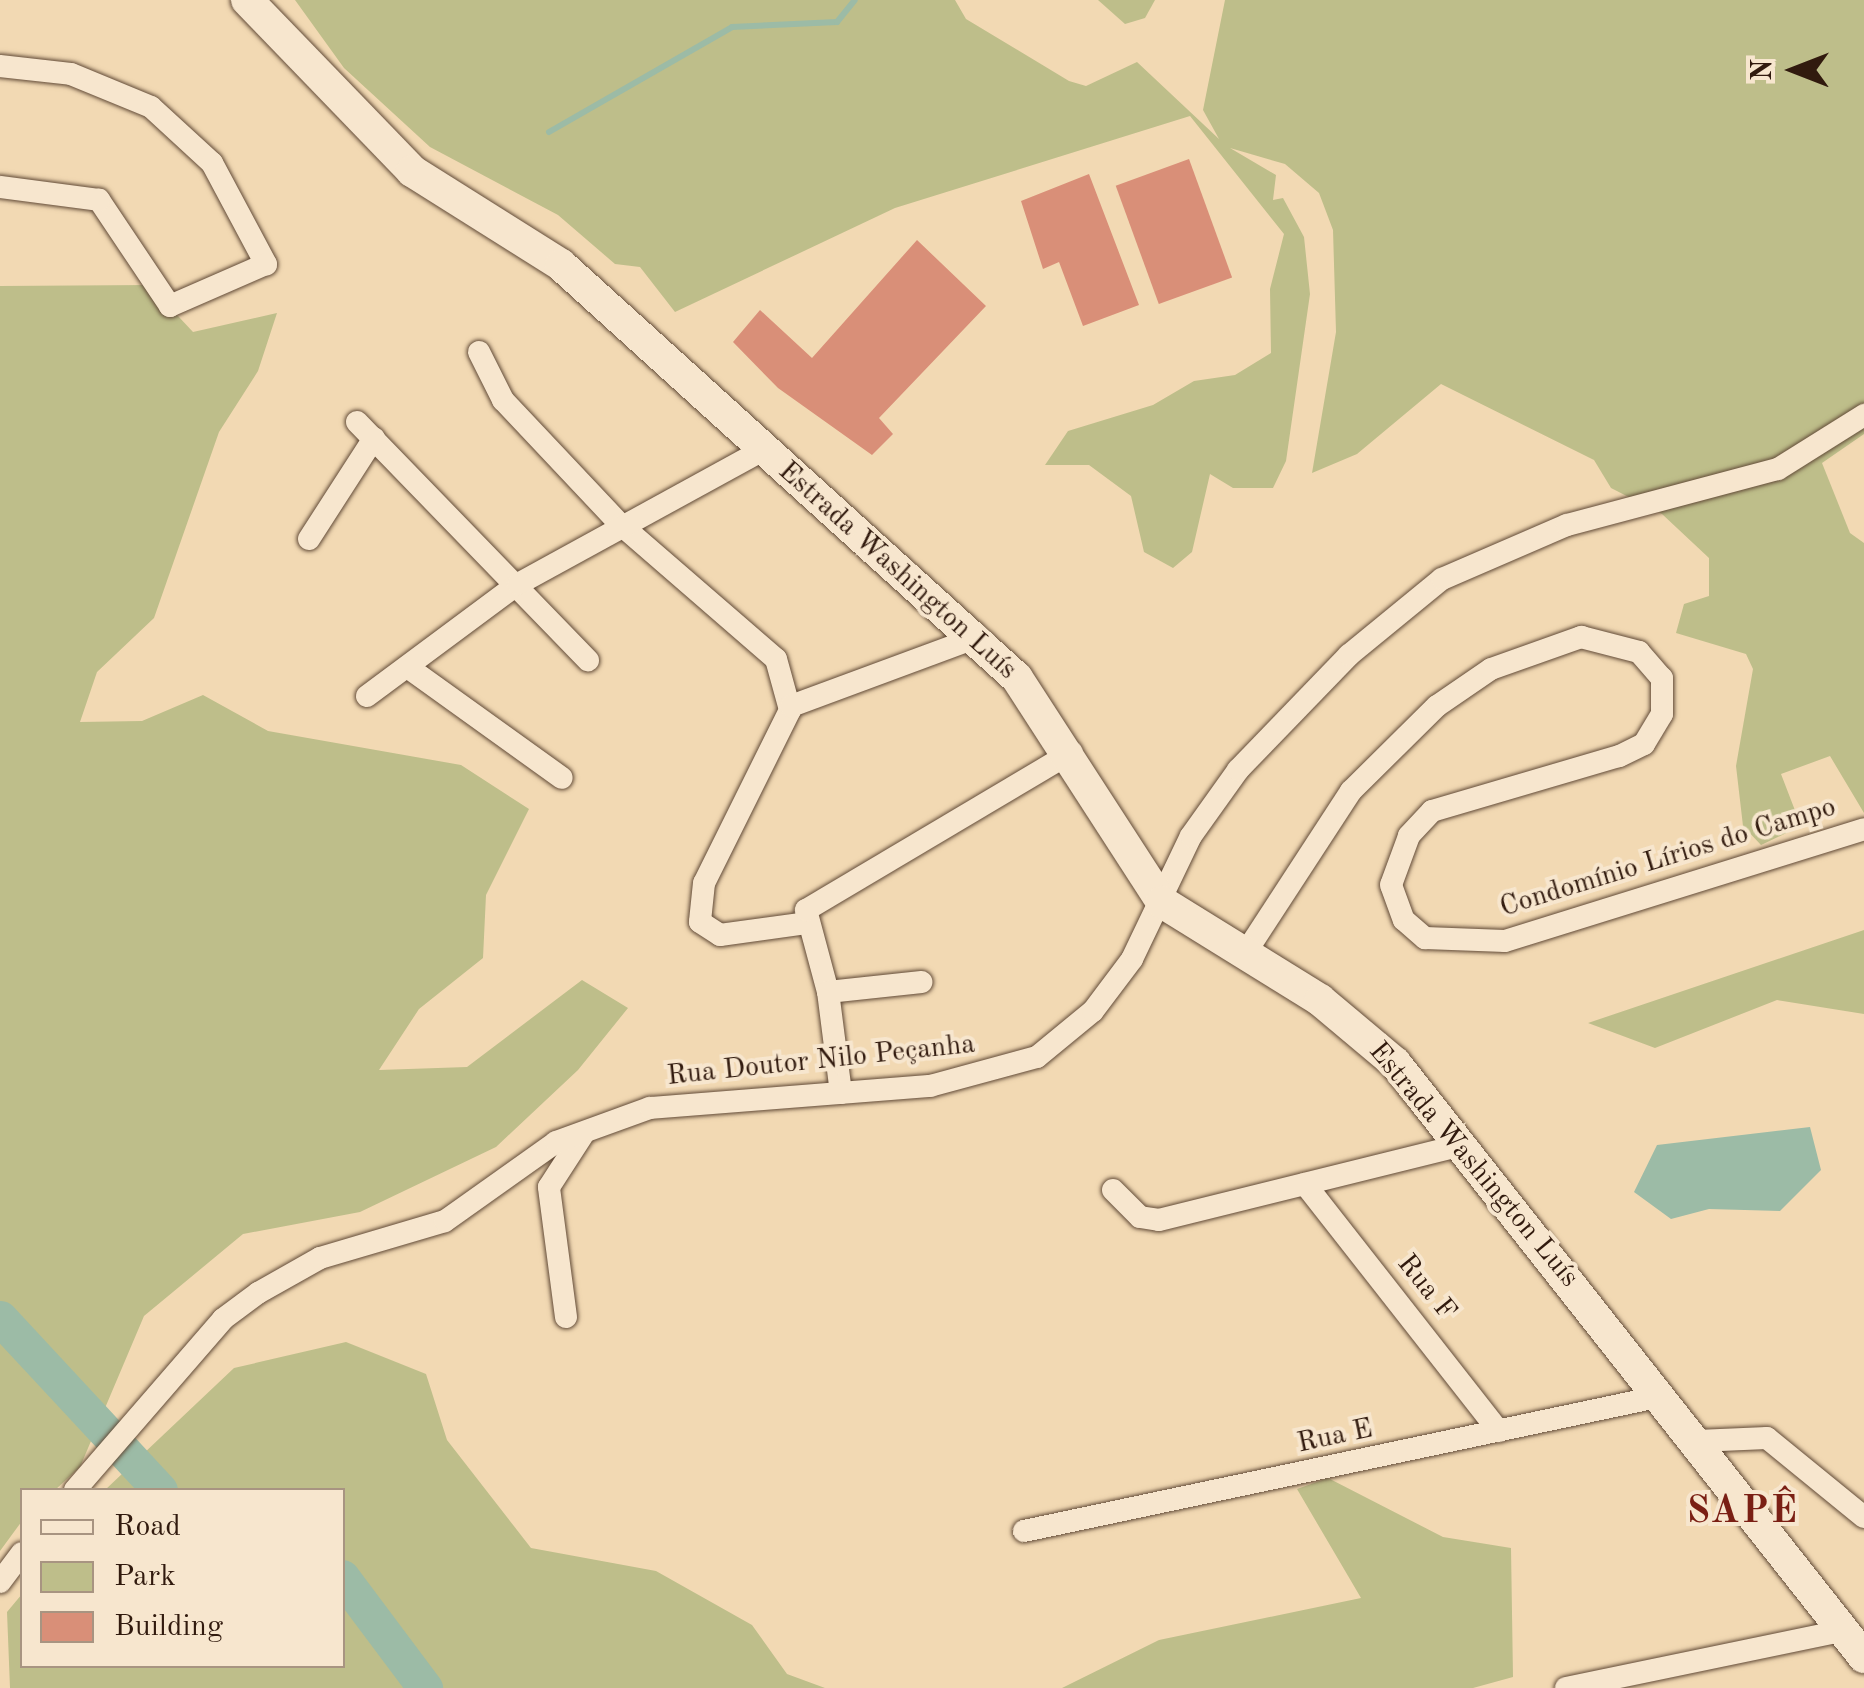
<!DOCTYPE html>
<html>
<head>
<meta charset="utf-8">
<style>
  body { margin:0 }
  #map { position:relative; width:1864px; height:1688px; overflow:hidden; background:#f2d9b3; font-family:"Old Standard TT",serif }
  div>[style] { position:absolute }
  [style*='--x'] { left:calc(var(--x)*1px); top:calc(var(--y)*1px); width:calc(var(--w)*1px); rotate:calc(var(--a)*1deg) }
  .green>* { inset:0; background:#bebe8a }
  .water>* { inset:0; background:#9cbba6 }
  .stream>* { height:6px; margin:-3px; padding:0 3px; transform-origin:3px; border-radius:3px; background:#9cbba6 }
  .river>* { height:35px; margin:-17.5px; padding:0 17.5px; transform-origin:17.5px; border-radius:17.5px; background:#9cbba6 }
  .building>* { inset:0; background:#d98f78; transform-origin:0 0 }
  .roads { filter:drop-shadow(0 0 2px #614a37) drop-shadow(0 0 2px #614a37) }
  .street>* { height:22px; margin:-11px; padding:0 11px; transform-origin:11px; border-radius:11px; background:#f7e6ce }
  .secondary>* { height:32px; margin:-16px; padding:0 16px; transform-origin:16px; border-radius:16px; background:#f7e6ce }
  span { translate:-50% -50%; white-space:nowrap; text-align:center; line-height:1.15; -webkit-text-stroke:8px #f7e6ce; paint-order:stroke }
  .street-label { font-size:28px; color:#311a0e }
  .district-label { font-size:38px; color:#7a1f14; font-weight:700; letter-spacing:2.5px }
  .legend { position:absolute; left:20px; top:1488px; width:325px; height:180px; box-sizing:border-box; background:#f7e6ce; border:2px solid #a89481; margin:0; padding:12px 18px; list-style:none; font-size:30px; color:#311a0e }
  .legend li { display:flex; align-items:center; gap:20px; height:50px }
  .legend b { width:50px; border:2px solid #a89481 }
  .north { position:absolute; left:1744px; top:20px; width:100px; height:100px; -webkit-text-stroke:8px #f7e6ce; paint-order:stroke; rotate:270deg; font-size:28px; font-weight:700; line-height:40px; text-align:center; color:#311a0e }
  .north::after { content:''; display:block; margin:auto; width:35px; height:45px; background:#311a0e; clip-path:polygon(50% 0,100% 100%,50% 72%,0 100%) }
</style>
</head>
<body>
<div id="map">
  <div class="green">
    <i style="clip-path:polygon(295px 0,955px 0,966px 19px,1069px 81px,1086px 86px,1137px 62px,1219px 139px,1203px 110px,1225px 0,1864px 0,1864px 434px,1822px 463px,1850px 533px,1864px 543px,1864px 813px,1830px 756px,1781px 774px,1801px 826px,1761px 845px,1743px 826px,1736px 766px,1753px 669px,1746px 654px,1676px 633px,1684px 604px,1709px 596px,1709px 558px,1662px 514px,1611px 488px,1594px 460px,1441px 384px,1357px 454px,1312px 473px,1336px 332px,1333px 230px,1319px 193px,1285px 164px,1230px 148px,1276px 175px,1273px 200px,1283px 198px,1304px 237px,1310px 294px,1286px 461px,1273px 488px,1233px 488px,1210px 474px,1192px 552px,1173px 568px,1144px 552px,1131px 496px,1089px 465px,1045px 465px,1068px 431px,1153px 405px,1194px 381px,1235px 375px,1271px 353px,1270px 289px,1284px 234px,1190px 116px,895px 208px,675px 312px,640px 267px,615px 264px,558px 215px,430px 147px,344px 68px)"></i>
    <i style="clip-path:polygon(1098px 0,1155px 0,1145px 18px,1125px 24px)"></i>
    <i style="clip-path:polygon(149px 285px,193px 332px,277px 313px,258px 371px,219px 432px,154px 618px,97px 672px,80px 722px,142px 721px,203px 695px,268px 731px,461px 765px,529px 809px,486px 895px,483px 958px,419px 1009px,379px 1070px,467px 1067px,582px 980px,628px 1008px,578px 1070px,496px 1147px,360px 1212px,243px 1234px,144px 1316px,80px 1467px,55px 1490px,22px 1490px,22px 1521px,0 1551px,0 286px)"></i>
    <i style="clip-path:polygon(1864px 930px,1864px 1014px,1777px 1000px,1655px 1048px,1588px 1023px)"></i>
    <i style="clip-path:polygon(346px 1342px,426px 1374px,447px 1440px,531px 1548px,656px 1571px,752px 1625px,787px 1674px,825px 1688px,10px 1688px,7px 1612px,22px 1594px,22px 1666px,342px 1666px,342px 1490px,105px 1490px,234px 1368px)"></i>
    <i style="clip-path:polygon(1328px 1478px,1443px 1537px,1511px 1548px,1513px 1677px,1473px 1688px,1062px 1688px,1159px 1640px,1361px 1598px,1297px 1489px)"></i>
  </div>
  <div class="water">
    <i style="clip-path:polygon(1810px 1127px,1821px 1170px,1780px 1211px,1709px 1209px,1671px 1219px,1634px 1192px,1657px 1145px)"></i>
  </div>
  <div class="stream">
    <i style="--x:549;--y:132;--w:211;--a:-29.8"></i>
    <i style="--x:732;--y:27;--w:105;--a:-2.7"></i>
    <i style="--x:837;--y:22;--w:28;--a:-51"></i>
  </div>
  <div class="river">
    <i style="--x:0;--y:1318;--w:235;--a:47.1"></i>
    <i style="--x:342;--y:1577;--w:139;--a:53.2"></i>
  </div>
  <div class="building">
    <i style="left:1189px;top:159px;width:126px;height:78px;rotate:70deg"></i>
    <i style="clip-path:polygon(1089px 174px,1139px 305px,1083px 326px,1059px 262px,1043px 269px,1021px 201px)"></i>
    <i style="clip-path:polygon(917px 240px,986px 306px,879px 418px,893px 434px,872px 455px,778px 388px,733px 342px,760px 310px,812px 358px)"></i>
  </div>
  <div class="roads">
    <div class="street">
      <i style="--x:0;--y:66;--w:71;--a:6.4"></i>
      <i style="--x:71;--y:74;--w:87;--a:22.4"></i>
      <i style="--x:151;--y:107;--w:83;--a:42.6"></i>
      <i style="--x:212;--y:163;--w:115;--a:61.9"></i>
      <i style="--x:266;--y:264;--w:105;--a:156.4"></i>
      <i style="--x:170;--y:306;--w:128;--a:-123.8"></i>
      <i style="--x:99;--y:200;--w:100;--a:-172.5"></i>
      <i style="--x:479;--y:352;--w:54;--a:63.4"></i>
      <i style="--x:503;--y:400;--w:170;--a:46.7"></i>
      <i style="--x:620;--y:524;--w:206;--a:40.9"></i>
      <i style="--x:776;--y:659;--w:53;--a:74.6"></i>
      <i style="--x:790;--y:710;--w:193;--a:116.4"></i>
      <i style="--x:704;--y:883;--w:39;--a:96"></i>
      <i style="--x:700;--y:922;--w:24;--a:33"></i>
      <i style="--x:720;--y:935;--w:87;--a:-7.9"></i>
      <i style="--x:357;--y:422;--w:332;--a:45.9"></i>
      <i style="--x:309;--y:539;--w:120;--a:-57.2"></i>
      <i style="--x:413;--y:671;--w:183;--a:35.7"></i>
      <i style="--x:367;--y:696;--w:188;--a:-36.6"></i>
      <i style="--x:518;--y:584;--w:279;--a:-28.7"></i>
      <i style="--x:791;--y:706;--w:193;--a:-20.3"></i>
      <i style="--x:1246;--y:952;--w:192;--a:-56.9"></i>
      <i style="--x:1351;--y:791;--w:121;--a:-44.7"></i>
      <i style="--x:1437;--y:706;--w:65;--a:-34.4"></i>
      <i style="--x:1491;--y:669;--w:96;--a:-19.6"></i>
      <i style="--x:1581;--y:637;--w:60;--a:14.5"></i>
      <i style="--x:1639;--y:652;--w:35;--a:49"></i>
      <i style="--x:1662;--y:678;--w:36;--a:90"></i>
      <i style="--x:1662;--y:714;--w:35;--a:121"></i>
      <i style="--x:1644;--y:744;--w:28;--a:154"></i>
      <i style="--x:1619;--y:756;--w:195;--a:163.6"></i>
      <i style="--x:1432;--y:811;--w:34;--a:133"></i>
      <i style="--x:1409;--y:836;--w:52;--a:110.2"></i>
      <i style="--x:1391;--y:885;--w:37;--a:70"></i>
      <i style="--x:1404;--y:920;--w:28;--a:41"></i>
      <i style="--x:1425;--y:938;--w:80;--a:2.1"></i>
      <i style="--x:1505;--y:941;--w:376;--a:-17.3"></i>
      <i style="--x:828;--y:992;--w:85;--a:-105"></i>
      <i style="--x:806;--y:910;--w:309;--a:-30.7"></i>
      <i style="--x:841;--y:1093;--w:102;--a:-97.3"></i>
      <i style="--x:828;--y:992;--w:94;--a:-6.1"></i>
      <i style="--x:1305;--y:1184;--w:314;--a:51.9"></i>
      <i style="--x:1113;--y:1190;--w:38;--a:45"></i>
      <i style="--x:1140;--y:1217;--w:19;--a:9"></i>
      <i style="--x:1159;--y:1220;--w:312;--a:-13.9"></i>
      <i style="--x:566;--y:1317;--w:131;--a:-97.5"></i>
      <i style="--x:549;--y:1187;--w:64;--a:-57.1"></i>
      <i style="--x:1697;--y:1441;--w:70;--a:-2.5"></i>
      <i style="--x:1767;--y:1438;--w:125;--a:39.2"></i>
      <i style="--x:75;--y:1490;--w:226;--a:-49.1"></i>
      <i style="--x:223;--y:1319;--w:44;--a:-36.6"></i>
      <i style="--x:258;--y:1293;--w:71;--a:-29.4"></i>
      <i style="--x:320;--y:1258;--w:130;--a:-16.5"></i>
      <i style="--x:445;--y:1221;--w:136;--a:-35.4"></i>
      <i style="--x:556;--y:1142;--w:100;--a:-19.9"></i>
      <i style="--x:650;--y:1108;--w:281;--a:-4.5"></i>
      <i style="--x:930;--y:1086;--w:111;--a:-15.2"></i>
      <i style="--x:1037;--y:1057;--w:72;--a:-39.4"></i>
      <i style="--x:1093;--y:1011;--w:65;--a:-53.1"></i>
      <i style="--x:1132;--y:959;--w:136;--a:-64.4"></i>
      <i style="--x:1191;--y:836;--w:81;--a:-54.5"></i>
      <i style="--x:1238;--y:770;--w:160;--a:-46"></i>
      <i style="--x:1349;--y:655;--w:120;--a:-39.3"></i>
      <i style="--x:1442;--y:579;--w:136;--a:-23.4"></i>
      <i style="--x:1567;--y:525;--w:218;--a:-14.9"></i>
      <i style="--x:1778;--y:469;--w:102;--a:-32.1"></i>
      <i style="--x:1024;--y:1531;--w:647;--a:-11.95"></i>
      <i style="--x:0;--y:1582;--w:36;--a:-53"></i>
      <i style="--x:1566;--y:1688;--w:281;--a:-11.7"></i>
    </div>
    <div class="secondary">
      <i style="--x:247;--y:0;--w:238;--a:46"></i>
      <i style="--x:412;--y:171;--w:176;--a:32.2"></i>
      <i style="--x:561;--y:265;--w:615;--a:42.17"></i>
      <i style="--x:1017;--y:678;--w:267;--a:57.1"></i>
      <i style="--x:1162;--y:902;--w:186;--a:31.8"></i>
      <i style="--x:1320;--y:1000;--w:98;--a:40"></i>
      <i style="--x:1395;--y:1063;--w:757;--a:51.71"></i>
    </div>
  </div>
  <div class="street-label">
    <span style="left:897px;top:571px;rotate:42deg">Estrada Washington Luís</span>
    <span style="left:1668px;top:858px;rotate:-17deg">Condomínio Lírios do Campo</span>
    <span style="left:821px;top:1061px;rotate:-6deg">Rua Doutor Nilo Peçanha</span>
    <span style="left:1473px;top:1165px;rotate:50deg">Estrada Washington Luís</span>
    <span style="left:1426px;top:1288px;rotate:51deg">Rua F</span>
    <span style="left:1335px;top:1437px;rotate:-12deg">Rua E</span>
  </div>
  <div class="district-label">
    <span style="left:1743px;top:1513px">SAPÊ</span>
  </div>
  <ul class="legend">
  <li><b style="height:12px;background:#f7e6ce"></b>Road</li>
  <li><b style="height:28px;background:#bebe8a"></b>Park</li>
  <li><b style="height:28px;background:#d98f78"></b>Building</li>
  </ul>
  <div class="north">N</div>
</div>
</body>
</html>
